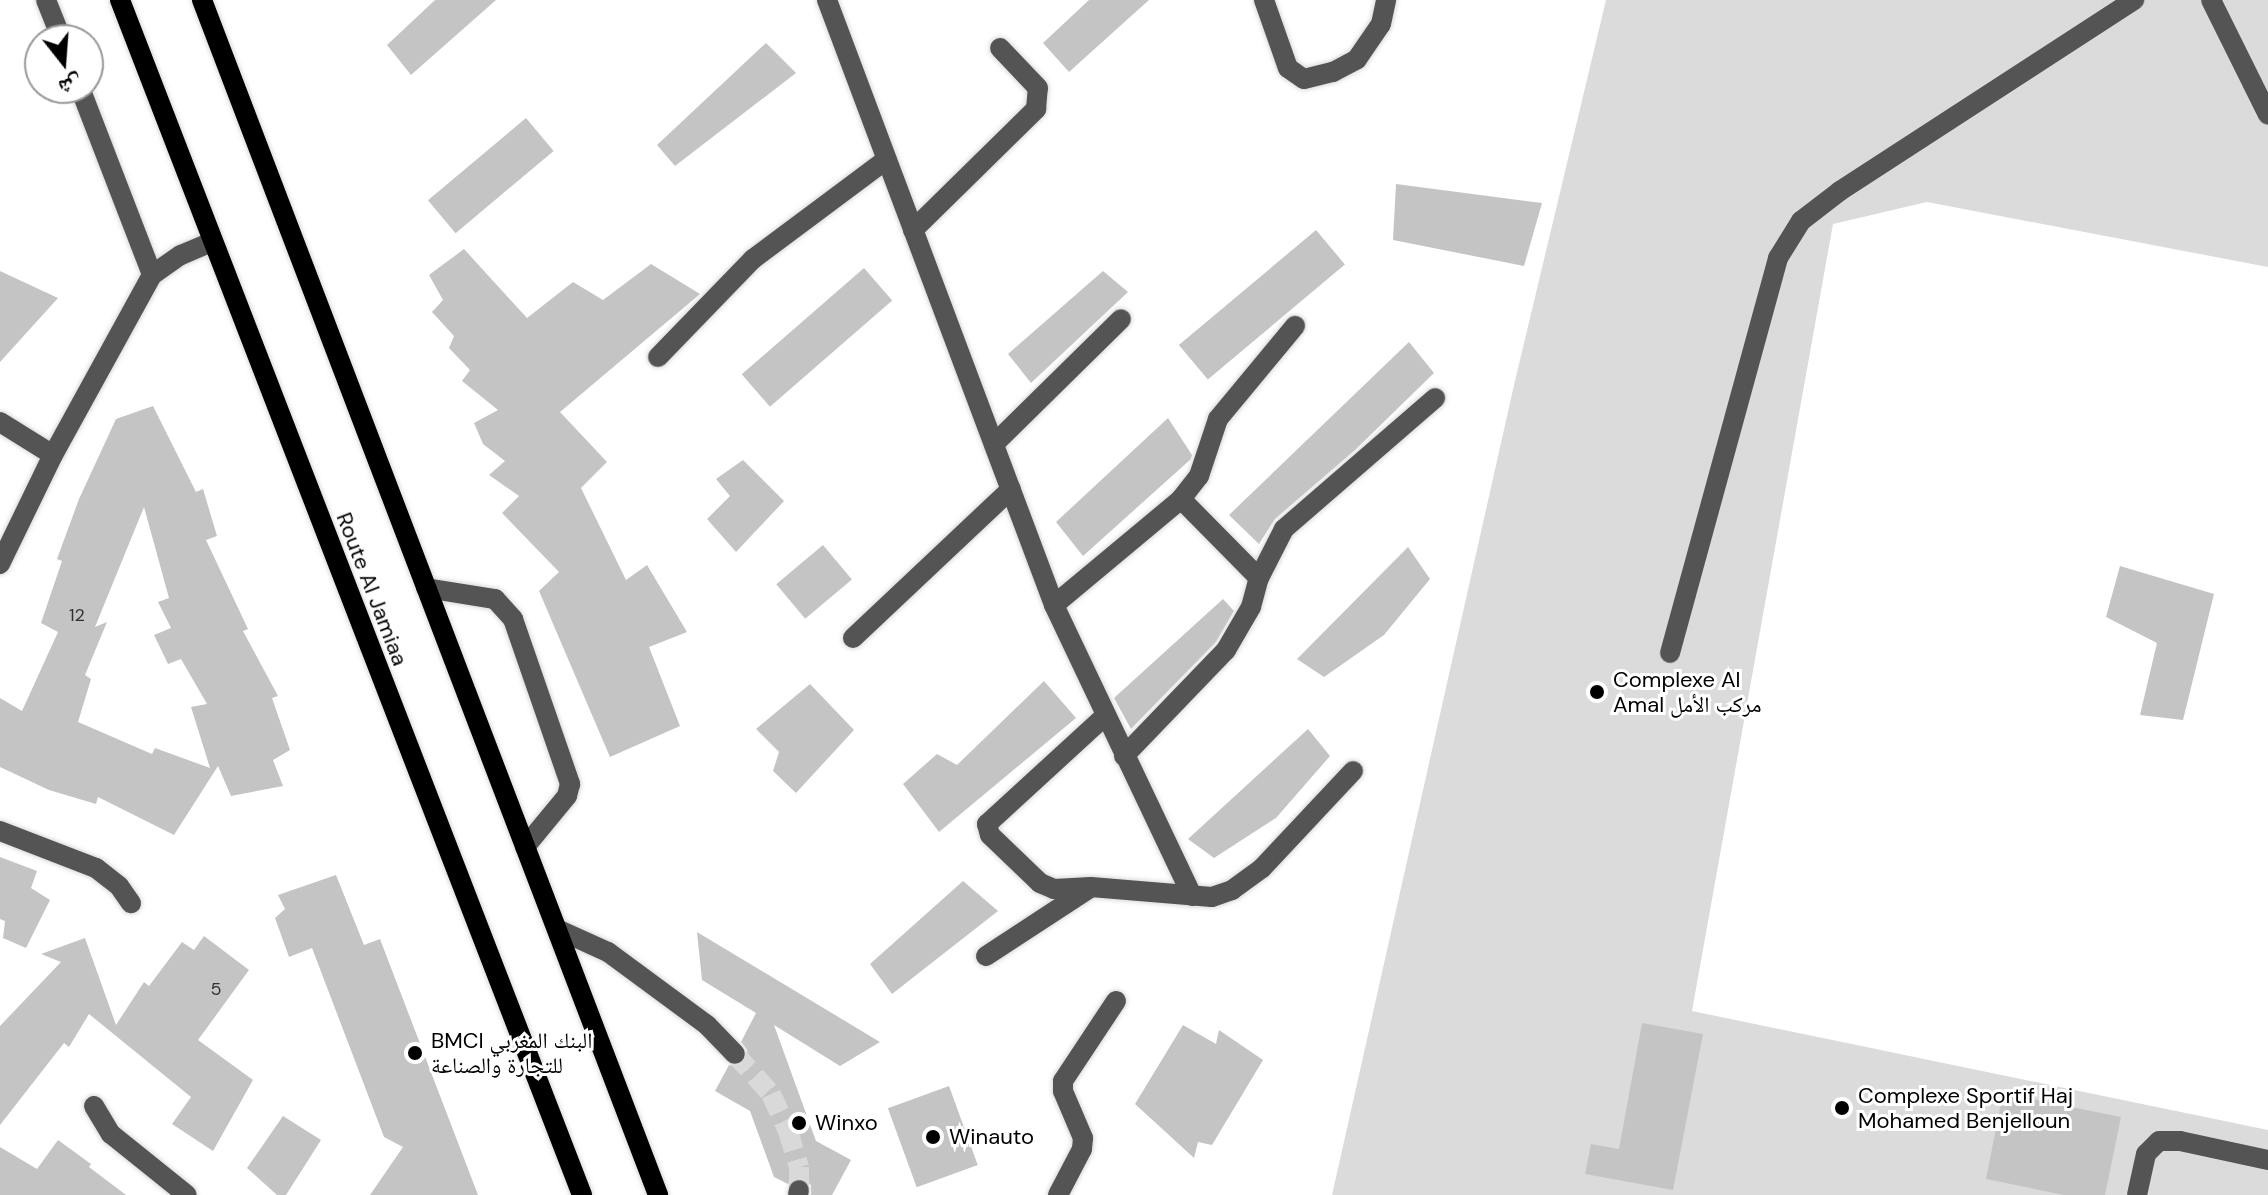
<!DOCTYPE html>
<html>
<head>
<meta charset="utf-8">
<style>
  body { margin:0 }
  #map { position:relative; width:2268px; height:1195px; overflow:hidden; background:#fff; font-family:"DM Sans","Noto Naskh Arabic",sans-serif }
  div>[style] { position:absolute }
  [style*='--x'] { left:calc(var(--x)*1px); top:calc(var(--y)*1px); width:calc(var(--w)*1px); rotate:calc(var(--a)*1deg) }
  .green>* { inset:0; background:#dbdbdb }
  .building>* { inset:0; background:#c4c4c4; transform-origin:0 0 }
  .minor-tunnel>* { height:20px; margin-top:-10px; transform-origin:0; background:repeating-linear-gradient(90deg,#d9d9d9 0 20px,transparent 0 30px) }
  .roads { filter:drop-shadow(0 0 2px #dbdbdb) drop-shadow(0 0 2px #dbdbdb) }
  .minor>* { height:20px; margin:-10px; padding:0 10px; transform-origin:10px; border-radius:10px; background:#545454 }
  .major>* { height:20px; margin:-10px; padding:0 10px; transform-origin:10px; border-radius:10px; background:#000 }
  .dots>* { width:22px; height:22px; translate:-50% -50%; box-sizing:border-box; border:4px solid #fff; border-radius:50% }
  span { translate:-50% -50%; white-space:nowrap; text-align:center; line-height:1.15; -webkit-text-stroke:6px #fff; paint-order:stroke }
  .number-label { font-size:18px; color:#313131 }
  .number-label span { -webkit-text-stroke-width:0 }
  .street-label { font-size:22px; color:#000 }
  .poi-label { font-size:22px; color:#000 }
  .left { translate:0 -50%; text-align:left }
  .north { position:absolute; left:24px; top:24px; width:80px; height:80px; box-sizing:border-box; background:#fff; border:2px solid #999; border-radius:50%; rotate:163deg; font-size:22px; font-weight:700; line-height:32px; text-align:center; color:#000 }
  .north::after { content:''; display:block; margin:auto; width:28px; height:36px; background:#000; clip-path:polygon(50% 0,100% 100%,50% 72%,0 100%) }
</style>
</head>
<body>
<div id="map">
  <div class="green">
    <i style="clip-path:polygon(1606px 0,2268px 0,2268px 267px,1927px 202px,1833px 224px,1692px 1011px,2268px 1130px,2268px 1195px,1332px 1195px,1514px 385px)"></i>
  </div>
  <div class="building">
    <i style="clip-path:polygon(435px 0,496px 0,411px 75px,387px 45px)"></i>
    <i style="clip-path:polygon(1089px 0,1149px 0,1069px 72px,1043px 43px)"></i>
    <i style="clip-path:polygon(766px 43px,796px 73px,675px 166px,657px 145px)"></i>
    <i style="left:526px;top:118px;width:43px;height:128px;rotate:50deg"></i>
    <i style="clip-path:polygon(1396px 184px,1542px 203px,1524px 266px,1393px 240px)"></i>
    <i style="left:1316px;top:230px;width:45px;height:179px;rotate:50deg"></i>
    <i style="clip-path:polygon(464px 249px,527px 318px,573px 282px,603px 300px,651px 264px,700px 294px,560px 412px,607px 462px,581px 488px,626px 580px,647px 565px,687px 632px,649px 647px,680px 726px,610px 757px,539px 591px,559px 572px,502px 513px,519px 496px,489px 475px,505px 461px,483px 444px,474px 423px,498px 410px,462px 381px,470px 370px,449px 348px,454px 336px,432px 312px,443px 300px,429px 275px)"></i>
    <i style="left:864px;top:268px;width:43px;height:162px;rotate:49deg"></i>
    <i style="clip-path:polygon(0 271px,58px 298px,0 362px)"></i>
    <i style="clip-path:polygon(1103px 271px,1128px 292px,1031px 383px,1008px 354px)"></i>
    <i style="clip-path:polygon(1409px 342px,1434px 373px,1354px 451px,1275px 519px,1259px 544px,1229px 515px)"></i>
    <i style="clip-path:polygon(evenodd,153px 406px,196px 492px,203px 489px,217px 536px,206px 540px,248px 629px,243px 631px,278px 696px,272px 698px,290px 750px,273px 760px,283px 786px,231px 796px,218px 766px,174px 835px,98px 797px,96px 804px,49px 790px,0 767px,0 698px,22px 711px,58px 632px,41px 623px,62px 561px,57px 559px,79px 499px,116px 419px,153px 406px,144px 507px,169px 598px,158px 602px,171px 628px,154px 635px,168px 664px,181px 659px,207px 704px,191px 707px,210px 768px,155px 748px,152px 754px,78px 722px,91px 679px,85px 675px,107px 622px,95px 627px,144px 507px)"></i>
    <i style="clip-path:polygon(1168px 418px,1192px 455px,1191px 459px,1083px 556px,1056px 522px)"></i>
    <i style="clip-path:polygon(743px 460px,784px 501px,736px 552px,707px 519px,730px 496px,716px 479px)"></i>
    <i style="left:823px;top:545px;width:45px;height:61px;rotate:50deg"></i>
    <i style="clip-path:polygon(1408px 547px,1430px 579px,1384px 635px,1324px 677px,1297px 659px)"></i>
    <i style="clip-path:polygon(2120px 566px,2214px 594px,2183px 720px,2140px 715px,2157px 643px,2106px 617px)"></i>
    <i style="clip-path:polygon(1223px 599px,1234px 611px,1216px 642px,1131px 729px,1114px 698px)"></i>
    <i style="clip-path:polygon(1044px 681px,1076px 718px,939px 832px,903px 784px,937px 754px,957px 765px)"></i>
    <i style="clip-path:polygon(810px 684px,854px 730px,796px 793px,773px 771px,779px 752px,756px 729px)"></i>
    <i style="clip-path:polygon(1308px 729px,1330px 756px,1276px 818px,1214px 858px,1188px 839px)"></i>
    <i style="clip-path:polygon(0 857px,37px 871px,31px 888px,50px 900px,26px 948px,3px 938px,5px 921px,0 919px)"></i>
    <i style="clip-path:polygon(336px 875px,364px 945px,380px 939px,478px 1195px,370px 1195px,403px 1147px,384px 1137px,312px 948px,289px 957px,275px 918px,285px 909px,278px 895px)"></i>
    <i style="clip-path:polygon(963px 881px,998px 911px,892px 994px,870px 964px)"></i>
    <i style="clip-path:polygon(697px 932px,880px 1042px,840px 1066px,774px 1025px,816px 1141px,851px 1160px,832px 1195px,811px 1195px,811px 1185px,802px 1178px,794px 1178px,788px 1184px,774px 1177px,750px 1111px,715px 1091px,729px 1065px,739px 1066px,747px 1058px,747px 1050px,741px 1042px,756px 1013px,702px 980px)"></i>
    <i style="clip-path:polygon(204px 936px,249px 970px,198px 1040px,253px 1080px,213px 1151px,172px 1124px,191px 1097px,89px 1014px,69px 1047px,64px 1043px,0 1125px,0 1026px,61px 962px,41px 954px,85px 938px,116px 1025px,144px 982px,149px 986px,182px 942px,194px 950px)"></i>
    <i style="clip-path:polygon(1642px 1023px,1703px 1034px,1673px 1190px,1585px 1174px,1591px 1144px,1619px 1149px)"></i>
    <i style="clip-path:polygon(1183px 1025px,1216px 1044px,1219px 1030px,1263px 1060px,1212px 1145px,1198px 1142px,1194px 1158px,1135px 1104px)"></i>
    <i style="left:949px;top:1086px;width:84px;height:65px;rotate:70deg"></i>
    <i style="clip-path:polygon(2003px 1093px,2121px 1117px,2105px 1195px,2064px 1195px,1986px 1179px)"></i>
    <i style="clip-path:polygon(283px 1116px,321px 1140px,286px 1195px,277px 1195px,247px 1168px)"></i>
    <i style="clip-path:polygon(58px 1140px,91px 1164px,89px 1167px,126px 1195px,0 1195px,0 1147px,37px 1169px)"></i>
  </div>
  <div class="minor-tunnel">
    <i style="--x:735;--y:1054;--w:54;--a:48"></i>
    <i style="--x:771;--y:1094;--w:41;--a:65.3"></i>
    <i style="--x:788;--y:1131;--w:38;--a:73"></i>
    <i style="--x:799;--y:1167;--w:23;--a:90"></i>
  </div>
  <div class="roads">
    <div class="minor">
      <i style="--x:46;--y:0;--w:43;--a:68.2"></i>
      <i style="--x:827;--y:0;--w:646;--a:69.43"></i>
      <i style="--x:1054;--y:605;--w:322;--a:64.6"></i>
      <i style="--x:1264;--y:0;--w:72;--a:70.6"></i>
      <i style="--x:1288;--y:68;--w:19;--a:35"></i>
      <i style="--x:1304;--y:79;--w:30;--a:-14"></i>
      <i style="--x:1333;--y:72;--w:27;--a:-28"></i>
      <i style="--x:1357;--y:59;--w:42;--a:-55.6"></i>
      <i style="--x:1381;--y:24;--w:25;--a:-78"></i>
      <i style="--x:2211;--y:0;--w:128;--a:63.6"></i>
      <i style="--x:80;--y:88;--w:200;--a:68.9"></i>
      <i style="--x:913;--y:230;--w:173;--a:-44.5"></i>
      <i style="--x:1036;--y:109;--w:21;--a:-85"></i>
      <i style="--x:1038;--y:88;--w:55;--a:-133.5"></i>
      <i style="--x:658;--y:357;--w:136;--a:-45.9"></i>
      <i style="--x:753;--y:259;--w:166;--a:-36.7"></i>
      <i style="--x:0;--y:422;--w:62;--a:31.9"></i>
      <i style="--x:994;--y:444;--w:178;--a:-44.5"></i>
      <i style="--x:1181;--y:499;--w:111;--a:45.4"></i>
      <i style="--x:0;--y:564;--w:121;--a:-64.1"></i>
      <i style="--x:53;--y:455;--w:205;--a:-61.2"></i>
      <i style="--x:152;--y:275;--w:35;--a:-35"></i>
      <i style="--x:181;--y:255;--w:33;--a:-23"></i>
      <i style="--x:426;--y:588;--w:70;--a:9.1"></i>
      <i style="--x:495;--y:599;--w:27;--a:48"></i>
      <i style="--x:513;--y:619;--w:175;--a:70.9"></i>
      <i style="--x:570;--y:784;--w:12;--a:104"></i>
      <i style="--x:567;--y:796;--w:66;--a:129.5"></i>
      <i style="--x:1054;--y:605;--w:165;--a:-39.8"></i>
      <i style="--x:1181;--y:499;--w:29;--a:-52"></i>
      <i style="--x:1199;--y:476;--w:60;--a:-71.6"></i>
      <i style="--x:1218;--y:419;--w:121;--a:-50.4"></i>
      <i style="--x:853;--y:638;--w:217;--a:-43.3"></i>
      <i style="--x:1670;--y:653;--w:409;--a:-74.7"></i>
      <i style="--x:1778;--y:258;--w:44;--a:-58.1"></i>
      <i style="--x:1801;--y:221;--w:49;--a:-37.6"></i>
      <i style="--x:1840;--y:191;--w:351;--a:-33"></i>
      <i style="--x:1105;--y:716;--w:160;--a:137.5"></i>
      <i style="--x:987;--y:824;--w:11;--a:75"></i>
      <i style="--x:990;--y:835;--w:69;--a:43.8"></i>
      <i style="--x:1040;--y:883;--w:15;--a:23"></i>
      <i style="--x:1054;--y:889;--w:37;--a:-3"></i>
      <i style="--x:1091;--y:887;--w:121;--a:4.7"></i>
      <i style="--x:1212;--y:897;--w:21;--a:-19"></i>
      <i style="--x:1232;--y:890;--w:37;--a:-36"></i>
      <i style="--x:1262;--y:868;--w:133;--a:-46.8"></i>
      <i style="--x:1124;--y:756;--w:147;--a:-46.1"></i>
      <i style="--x:1226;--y:650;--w:50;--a:-59.8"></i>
      <i style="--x:1251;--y:607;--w:30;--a:-75"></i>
      <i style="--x:1259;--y:578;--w:55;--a:-63"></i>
      <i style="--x:1284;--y:529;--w:200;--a:-40.9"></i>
      <i style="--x:0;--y:831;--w:103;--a:21.1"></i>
      <i style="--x:96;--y:868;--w:29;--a:38"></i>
      <i style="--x:119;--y:886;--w:21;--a:55"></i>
      <i style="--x:557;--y:929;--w:56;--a:24.3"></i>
      <i style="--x:608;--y:952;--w:123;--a:36.4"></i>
      <i style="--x:707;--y:1025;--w:40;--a:46"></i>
      <i style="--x:986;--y:956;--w:124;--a:-33.2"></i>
      <i style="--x:94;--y:1106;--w:33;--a:59"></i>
      <i style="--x:111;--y:1134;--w:97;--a:38.8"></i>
      <i style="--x:798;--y:1195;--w:5;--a:-79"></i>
      <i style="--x:1058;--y:1195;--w:52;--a:-62.4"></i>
      <i style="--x:1082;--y:1149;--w:11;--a:-85"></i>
      <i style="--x:1083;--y:1138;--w:51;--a:-113.1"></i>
      <i style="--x:1063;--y:1091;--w:10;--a:-90"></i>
      <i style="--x:1063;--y:1081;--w:96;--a:-56.5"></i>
      <i style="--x:2137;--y:1195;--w:42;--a:-77.6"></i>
      <i style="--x:2146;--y:1154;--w:18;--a:-45"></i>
      <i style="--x:2159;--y:1141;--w:21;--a:0"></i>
      <i style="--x:2180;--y:1141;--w:90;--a:12.2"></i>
    </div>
    <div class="major">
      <i style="--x:120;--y:0;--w:1281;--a:68.86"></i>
      <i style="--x:202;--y:0;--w:1279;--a:69.11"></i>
    </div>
  </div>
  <div class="dots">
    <i style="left:1597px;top:692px;background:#000"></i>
    <i style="left:415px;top:1053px;background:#000"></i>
    <i style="left:1842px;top:1108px;background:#000"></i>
    <i style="left:799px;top:1123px;background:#000"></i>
    <i style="left:933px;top:1137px;background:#000"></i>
  </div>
  <div class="number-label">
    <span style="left:77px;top:615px">12</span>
    <span style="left:216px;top:989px">5</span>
  </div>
  <div class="street-label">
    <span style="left:372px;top:589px;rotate:69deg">Route Al Jamiaa</span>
  </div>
  <div class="poi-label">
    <span class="left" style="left:1613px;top:692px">Complexe Al<br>Amal مركب الأمل</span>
    <span class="left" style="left:431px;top:1053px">BMCI البنك المغربي<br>للتجارة والصناعة</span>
    <span class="left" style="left:1858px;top:1108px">Complexe Sportif Haj<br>Mohamed Benjelloun</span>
    <span class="left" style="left:815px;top:1123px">Winxo</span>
    <span class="left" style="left:949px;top:1137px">Winauto</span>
  </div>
  <div class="north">ش</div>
</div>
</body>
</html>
